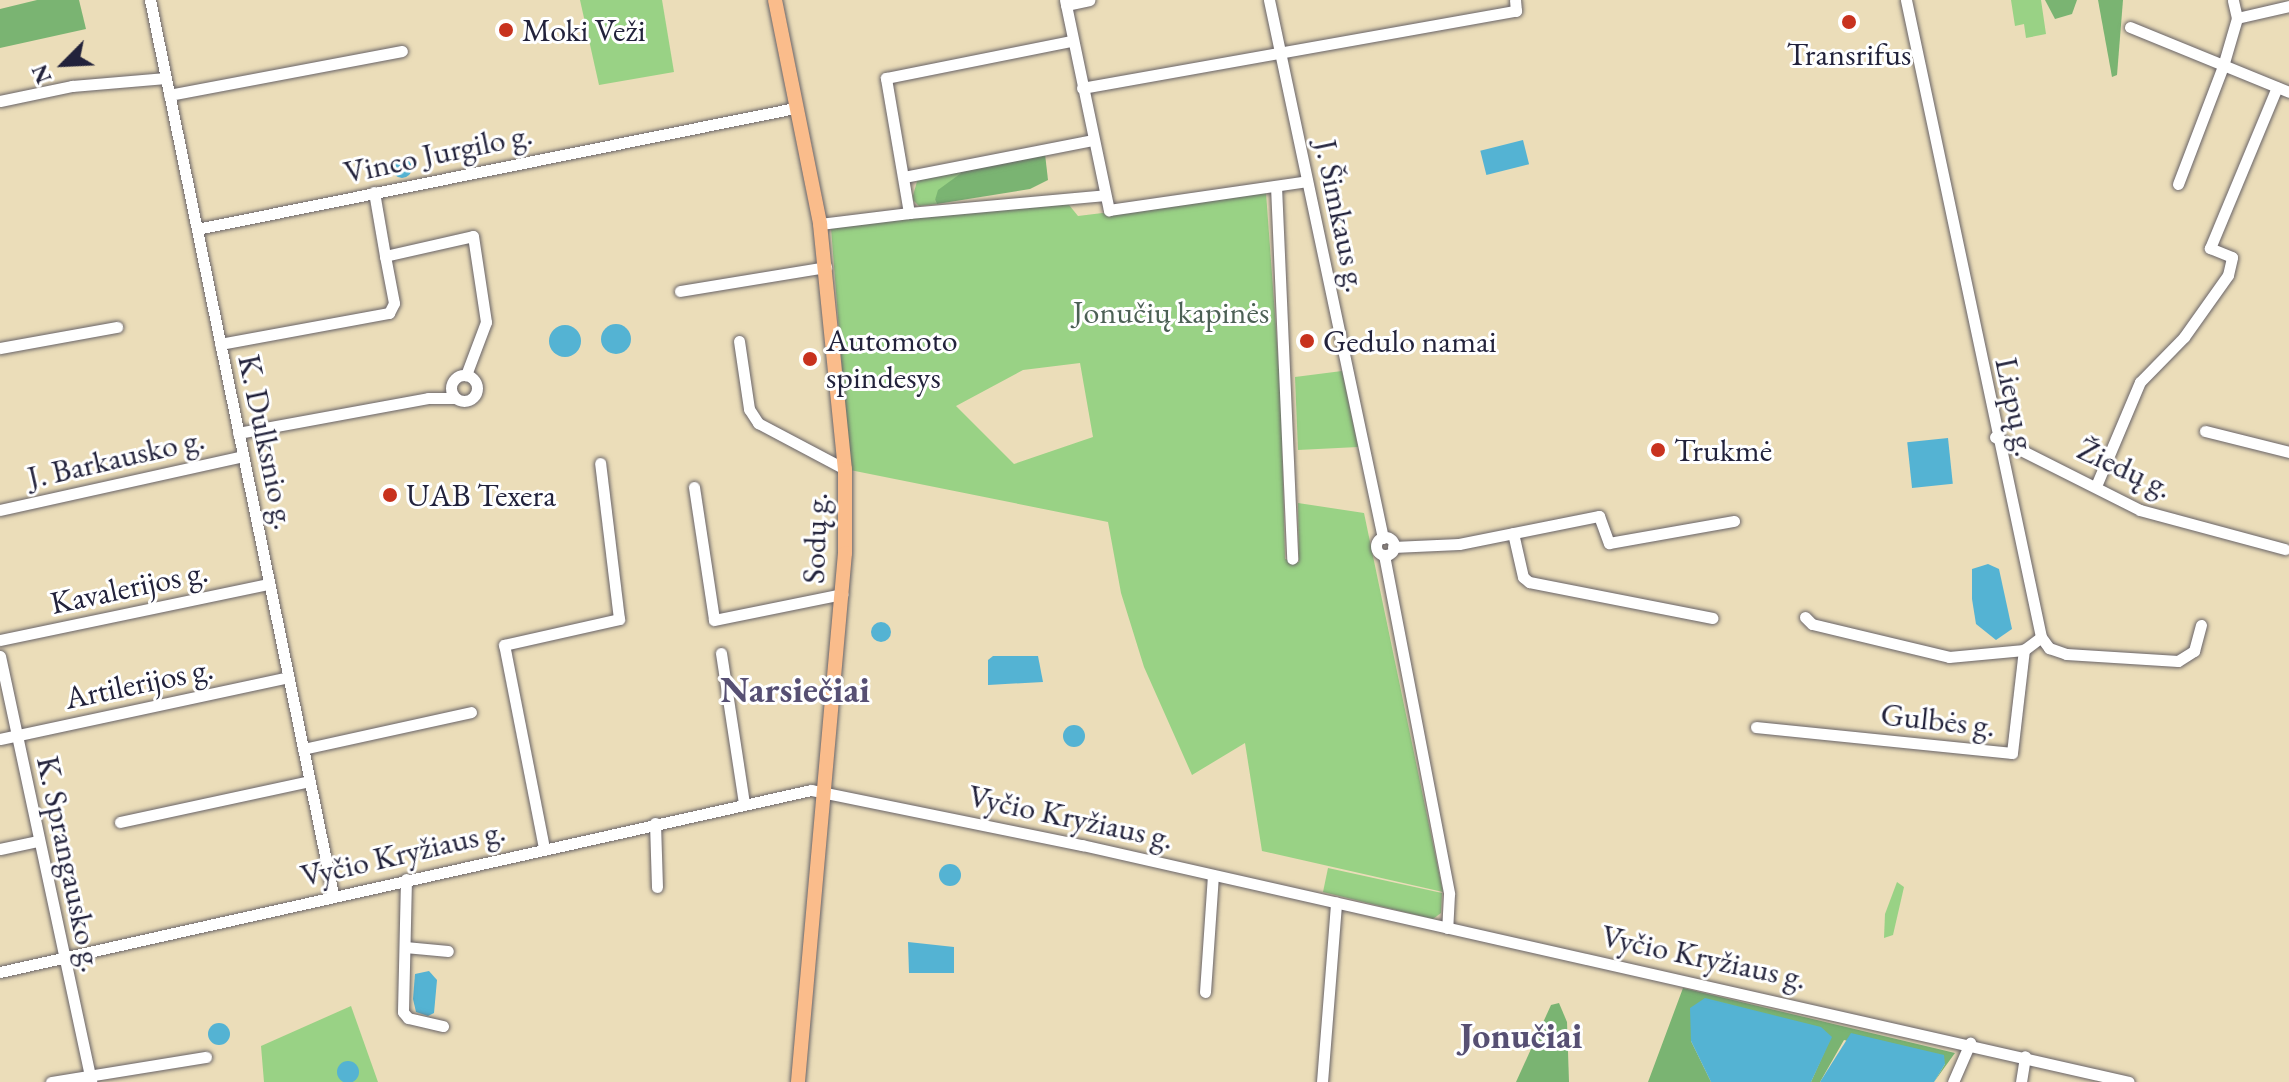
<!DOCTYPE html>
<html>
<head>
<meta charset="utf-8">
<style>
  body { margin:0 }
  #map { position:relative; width:2289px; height:1082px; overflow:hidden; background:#ebddb9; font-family:"EB Garamond",serif }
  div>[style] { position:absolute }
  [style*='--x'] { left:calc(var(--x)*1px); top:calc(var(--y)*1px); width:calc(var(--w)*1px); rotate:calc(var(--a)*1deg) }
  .green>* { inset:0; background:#99d285 }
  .forest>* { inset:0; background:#7ab472 }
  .water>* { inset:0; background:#54b3d3; transform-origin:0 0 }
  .round { border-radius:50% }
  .roads { filter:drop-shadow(0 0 2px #686367) drop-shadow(0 0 2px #686367) }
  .minor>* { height:11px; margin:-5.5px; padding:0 5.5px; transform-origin:5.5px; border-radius:5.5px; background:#fff }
  .minor>.ring { margin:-5.5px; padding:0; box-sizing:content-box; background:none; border:11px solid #fff; border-radius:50% }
  .major>* { height:14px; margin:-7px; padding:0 7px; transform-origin:7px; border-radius:7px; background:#fabc8b }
  .dots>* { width:22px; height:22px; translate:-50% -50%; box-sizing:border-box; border:4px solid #fff; border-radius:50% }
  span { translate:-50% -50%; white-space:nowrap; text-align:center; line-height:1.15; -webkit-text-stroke:6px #fff; paint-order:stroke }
  .poi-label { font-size:32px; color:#22223b }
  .left { translate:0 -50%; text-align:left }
  .street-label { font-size:32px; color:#22223b }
  .park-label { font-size:32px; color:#4c6055 }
  .quarter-label { font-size:36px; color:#575073; font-weight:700 }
  .north { position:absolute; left:24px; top:24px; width:80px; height:80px; -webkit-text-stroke:6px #fff; paint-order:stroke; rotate:246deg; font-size:22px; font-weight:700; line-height:32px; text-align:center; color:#22223b }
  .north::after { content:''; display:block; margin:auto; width:28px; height:36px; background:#22223b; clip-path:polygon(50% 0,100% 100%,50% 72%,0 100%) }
</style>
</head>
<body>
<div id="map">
  <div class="green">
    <i style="clip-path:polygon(580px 0,662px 0,674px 72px,599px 85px)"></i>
    <i style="clip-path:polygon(2011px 0,2041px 0,2046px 34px,2026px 38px,2024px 24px,2015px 26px)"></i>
    <i style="clip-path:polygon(964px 171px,935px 200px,937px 204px,919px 206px,912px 199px,918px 178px)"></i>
    <i style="clip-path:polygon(evenodd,1266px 193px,1281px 397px,1285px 559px,1299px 562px,1298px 503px,1364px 513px,1443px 892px,1262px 851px,1245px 743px,1192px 775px,1144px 667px,1121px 593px,1108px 522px,850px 470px,831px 228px,1065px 200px,1078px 216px,1266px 193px,1080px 363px,1093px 437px,1014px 464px,956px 406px,1023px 370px,1080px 363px)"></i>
    <i style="clip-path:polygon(1342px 371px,1358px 447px,1298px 450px,1295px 377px)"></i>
    <i style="clip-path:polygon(1328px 868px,1442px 893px,1441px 913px,1433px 919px,1323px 892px)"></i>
    <i style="clip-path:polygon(1897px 882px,1904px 887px,1893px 935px,1884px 938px,1885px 914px)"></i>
    <i style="clip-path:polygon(351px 1006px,378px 1082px,264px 1082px,261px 1046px)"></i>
  </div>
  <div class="forest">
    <i style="clip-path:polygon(37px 0,79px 0,86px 29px,0 48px,0 9px)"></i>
    <i style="clip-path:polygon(2045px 0,2077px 0,2072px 14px,2055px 19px)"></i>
    <i style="clip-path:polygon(2098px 0,2123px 0,2117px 75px,2112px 77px)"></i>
    <i style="clip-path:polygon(1045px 154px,1048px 180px,1030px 189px,937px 204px,935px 200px,938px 190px,964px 171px)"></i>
    <i style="clip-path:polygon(1683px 988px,1955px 1053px,1934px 1082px,1945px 1064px,1844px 1040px,1820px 1082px,1811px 1082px,1831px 1037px,1691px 1041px,1711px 1082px,1648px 1082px)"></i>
    <i style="clip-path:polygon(1559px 1003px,1567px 1022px,1569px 1082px,1516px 1082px,1551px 1005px)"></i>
  </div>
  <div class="water">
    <i style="left:1523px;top:140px;width:25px;height:44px;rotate:76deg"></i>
    <i class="round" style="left:392px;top:158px;width:20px;height:20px"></i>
    <i class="round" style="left:601px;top:324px;width:30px;height:30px"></i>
    <i class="round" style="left:549px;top:325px;width:32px;height:32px"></i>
    <i style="left:1948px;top:438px;width:46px;height:41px;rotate:84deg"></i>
    <i style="clip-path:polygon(1988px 564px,1999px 569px,2012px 629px,1996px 640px,1976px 624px,1972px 599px,1972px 569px)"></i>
    <i class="round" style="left:871px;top:622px;width:20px;height:20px"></i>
    <i style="clip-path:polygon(993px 656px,1038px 656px,1043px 682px,988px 685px,988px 660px)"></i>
    <i class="round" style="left:1063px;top:725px;width:22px;height:22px"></i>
    <i class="round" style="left:939px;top:864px;width:22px;height:22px"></i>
    <i style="clip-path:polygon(908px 942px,954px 947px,954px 973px,909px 973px)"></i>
    <i style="clip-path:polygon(429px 971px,437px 980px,434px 1013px,428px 1016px,416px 1012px,413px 999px,415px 974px)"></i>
    <i style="clip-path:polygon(1705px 998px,1821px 1027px,1832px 1037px,1811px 1082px,1711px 1082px,1691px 1041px,1690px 1008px)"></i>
    <i class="round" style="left:208px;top:1023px;width:22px;height:22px"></i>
    <i style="clip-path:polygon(1851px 1033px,1944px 1055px,1945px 1064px,1934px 1082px,1820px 1082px)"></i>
    <i class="round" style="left:337px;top:1061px;width:22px;height:22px"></i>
  </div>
  <div class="roads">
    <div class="minor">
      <i style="--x:150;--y:0;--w:914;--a:78.44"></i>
      <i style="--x:1065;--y:0;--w:215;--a:78.2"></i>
      <i style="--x:1109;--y:210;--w:200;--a:-8.3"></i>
      <i style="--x:1269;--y:0;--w:550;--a:78.04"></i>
      <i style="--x:1906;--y:0;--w:651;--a:78.03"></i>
      <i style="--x:2041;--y:637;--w:14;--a:54"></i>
      <i style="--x:2049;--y:648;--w:18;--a:19"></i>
      <i style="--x:2066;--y:654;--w:112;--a:3.6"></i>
      <i style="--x:2178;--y:661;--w:19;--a:-32"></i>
      <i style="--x:2194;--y:651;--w:27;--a:-75"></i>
      <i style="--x:1066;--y:5;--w:24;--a:-12"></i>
      <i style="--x:2237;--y:18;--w:53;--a:-13"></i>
      <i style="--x:2130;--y:27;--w:172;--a:22.2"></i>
      <i style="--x:1082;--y:88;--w:441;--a:-10.1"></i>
      <i style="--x:1516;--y:11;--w:11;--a:-95"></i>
      <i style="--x:169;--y:95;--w:237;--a:-10.7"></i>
      <i style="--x:0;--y:101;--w:74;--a:-11.8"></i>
      <i style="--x:72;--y:86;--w:94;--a:-4.9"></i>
      <i style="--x:904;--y:177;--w:193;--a:-11.1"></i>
      <i style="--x:2178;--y:184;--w:126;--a:-69.1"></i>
      <i style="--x:2223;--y:66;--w:50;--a:-73.7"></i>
      <i style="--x:2237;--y:18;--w:18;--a:-103"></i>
      <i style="--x:1276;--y:186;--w:373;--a:87.5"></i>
      <i style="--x:374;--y:192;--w:65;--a:80.2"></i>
      <i style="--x:909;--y:213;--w:197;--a:-5.2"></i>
      <i style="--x:820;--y:224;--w:90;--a:-7"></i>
      <i style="--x:909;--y:213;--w:137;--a:-99.7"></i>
      <i style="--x:886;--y:78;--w:190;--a:-11.3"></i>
      <i style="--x:197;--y:229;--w:610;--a:-11.44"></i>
      <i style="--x:680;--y:291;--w:148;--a:-9.3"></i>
      <i style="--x:739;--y:341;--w:69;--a:81.6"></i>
      <i style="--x:749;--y:409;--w:17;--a:57"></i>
      <i style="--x:758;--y:423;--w:98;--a:27.9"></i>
      <i style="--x:220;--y:344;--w:172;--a:-10.4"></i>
      <i style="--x:389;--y:313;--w:11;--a:-63"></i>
      <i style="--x:394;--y:303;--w:48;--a:-100.8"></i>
      <i style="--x:385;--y:256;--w:90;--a:-12.8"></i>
      <i style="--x:473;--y:236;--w:87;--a:81.4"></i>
      <i style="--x:486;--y:322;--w:57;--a:110.7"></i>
      <i style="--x:0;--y:348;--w:119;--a:-10.2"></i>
      <i class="ring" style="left:451px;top:375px;width:15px;height:15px"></i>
      <i style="--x:2205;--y:431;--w:87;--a:14"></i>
      <i style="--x:238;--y:433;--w:193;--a:-10.4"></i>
      <i style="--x:428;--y:398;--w:27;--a:0"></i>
      <i style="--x:1995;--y:437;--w:162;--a:26.7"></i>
      <i style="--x:2140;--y:510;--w:150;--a:15.1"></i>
      <i style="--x:2096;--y:486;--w:113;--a:-67.1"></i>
      <i style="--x:2140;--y:382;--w:63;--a:-45.6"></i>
      <i style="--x:2184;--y:337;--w:76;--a:-54.6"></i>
      <i style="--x:2228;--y:275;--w:18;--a:-77"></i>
      <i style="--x:2232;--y:257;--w:24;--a:-158"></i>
      <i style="--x:2210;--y:248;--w:174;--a:-67.4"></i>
      <i style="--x:694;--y:487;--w:134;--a:81.4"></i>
      <i style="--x:714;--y:620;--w:131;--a:-11.5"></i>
      <i style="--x:0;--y:510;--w:249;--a:-12.5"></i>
      <i style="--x:1513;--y:533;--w:45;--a:77.2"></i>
      <i style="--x:1523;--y:577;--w:8;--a:40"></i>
      <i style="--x:1529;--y:582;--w:187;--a:11.1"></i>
      <i class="ring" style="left:1376px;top:537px;width:7px;height:7px"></i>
      <i style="--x:1393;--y:547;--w:66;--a:-2.6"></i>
      <i style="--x:1459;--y:544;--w:143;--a:-11.3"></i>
      <i style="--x:1599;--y:516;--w:29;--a:70"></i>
      <i style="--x:1609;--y:543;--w:127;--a:-10"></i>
      <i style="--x:1384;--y:555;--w:345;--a:79.1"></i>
      <i style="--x:1449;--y:894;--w:34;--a:93"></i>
      <i style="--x:1805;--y:617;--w:10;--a:45"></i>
      <i style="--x:1812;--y:624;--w:141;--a:13.5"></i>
      <i style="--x:1949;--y:657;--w:75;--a:-5.3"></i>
      <i style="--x:2024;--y:650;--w:21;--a:-37"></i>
      <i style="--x:0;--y:640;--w:275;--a:-11.8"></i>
      <i style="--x:721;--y:653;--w:153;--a:81.3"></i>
      <i style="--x:0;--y:656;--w:436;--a:77.9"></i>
      <i style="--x:1756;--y:727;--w:257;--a:5.8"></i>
      <i style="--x:2012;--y:753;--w:104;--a:-83.4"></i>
      <i style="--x:0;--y:739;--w:295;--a:-12.1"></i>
      <i style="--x:303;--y:749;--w:172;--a:-12.4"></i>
      <i style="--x:120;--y:822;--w:194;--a:-12.2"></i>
      <i style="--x:655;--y:823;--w:64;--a:88.2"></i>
      <i style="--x:544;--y:848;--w:207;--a:-101.1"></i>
      <i style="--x:504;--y:645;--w:118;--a:-12.7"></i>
      <i style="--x:619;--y:619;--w:157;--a:-96.9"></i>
      <i style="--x:0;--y:849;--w:39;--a:-12"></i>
      <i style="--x:406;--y:879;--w:133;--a:91.3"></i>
      <i style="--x:403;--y:1012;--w:8;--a:50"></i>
      <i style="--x:408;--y:1018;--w:36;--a:13"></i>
      <i style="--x:405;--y:947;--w:43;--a:5.3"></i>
      <i style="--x:0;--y:972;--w:831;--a:-12.65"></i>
      <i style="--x:811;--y:790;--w:277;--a:11.5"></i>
      <i style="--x:1082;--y:845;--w:1073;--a:12.75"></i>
      <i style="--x:1205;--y:992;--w:117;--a:-86.1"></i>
      <i style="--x:51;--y:1082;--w:157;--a:-9.2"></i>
      <i style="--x:1322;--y:1082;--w:180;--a:-85.5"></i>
      <i style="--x:1953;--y:1082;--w:43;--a:-66.4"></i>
      <i style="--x:2021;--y:1082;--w:26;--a:-81"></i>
    </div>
    <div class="major">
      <i style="--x:775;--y:0;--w:228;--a:78.6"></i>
      <i style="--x:820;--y:224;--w:246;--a:84.2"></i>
      <i style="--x:845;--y:469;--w:84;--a:90"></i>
      <i style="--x:845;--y:553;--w:531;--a:95.08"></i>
    </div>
  </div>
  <div class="dots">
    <i style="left:1849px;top:22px;background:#c8321e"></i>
    <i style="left:506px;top:30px;background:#c8321e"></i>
    <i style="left:1307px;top:341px;background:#c8321e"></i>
    <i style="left:810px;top:359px;background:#c8321e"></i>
    <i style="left:1658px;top:450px;background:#c8321e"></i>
    <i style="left:390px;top:495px;background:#c8321e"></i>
  </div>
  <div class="poi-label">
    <span class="left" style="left:522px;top:30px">Moki Veži</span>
    <span style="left:1849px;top:54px">Transrifus</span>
    <span class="left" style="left:826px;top:359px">Automoto<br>spindesys</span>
    <span class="left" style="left:1323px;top:341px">Gedulo namai</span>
    <span class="left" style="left:1674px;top:450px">Trukmė</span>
    <span class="left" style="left:406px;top:495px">UAB Texera</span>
  </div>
  <div class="street-label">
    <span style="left:438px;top:153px;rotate:-12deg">Vinco Jurgilo g.</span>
    <span style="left:1341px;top:216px;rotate:78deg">J. Šimkaus g.</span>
    <span style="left:2016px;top:407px;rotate:78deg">Liepų g.</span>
    <span style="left:267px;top:442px;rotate:78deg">K. Dulksnio g.</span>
    <span style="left:116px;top:458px;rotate:-13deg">J. Barkausko g.</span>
    <span style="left:2125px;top:468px;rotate:25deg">Žiedų g.</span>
    <span style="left:815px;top:538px;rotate:-88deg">Sodų g.</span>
    <span style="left:129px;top:587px;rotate:-12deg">Kavalerijos g.</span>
    <span style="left:139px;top:683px;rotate:-12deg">Artilerijos g.</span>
    <span style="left:1938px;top:720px;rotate:6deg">Gulbės g.</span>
    <span style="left:1071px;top:817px;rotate:12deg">Vyčio Kryžiaus g.</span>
    <span style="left:403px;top:853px;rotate:-13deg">Vyčio Kryžiaus g.</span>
    <span style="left:70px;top:864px;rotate:78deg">K. Sprangausko g.</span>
    <span style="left:1704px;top:957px;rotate:12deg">Vyčio Kryžiaus g.</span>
  </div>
  <div class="park-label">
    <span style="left:1171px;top:312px">Jonučių kapinės</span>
  </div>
  <div class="quarter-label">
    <span style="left:795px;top:690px">Narsiečiai</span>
    <span style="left:1521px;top:1036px">Jonučiai</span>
  </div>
  <div class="north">N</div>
</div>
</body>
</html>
